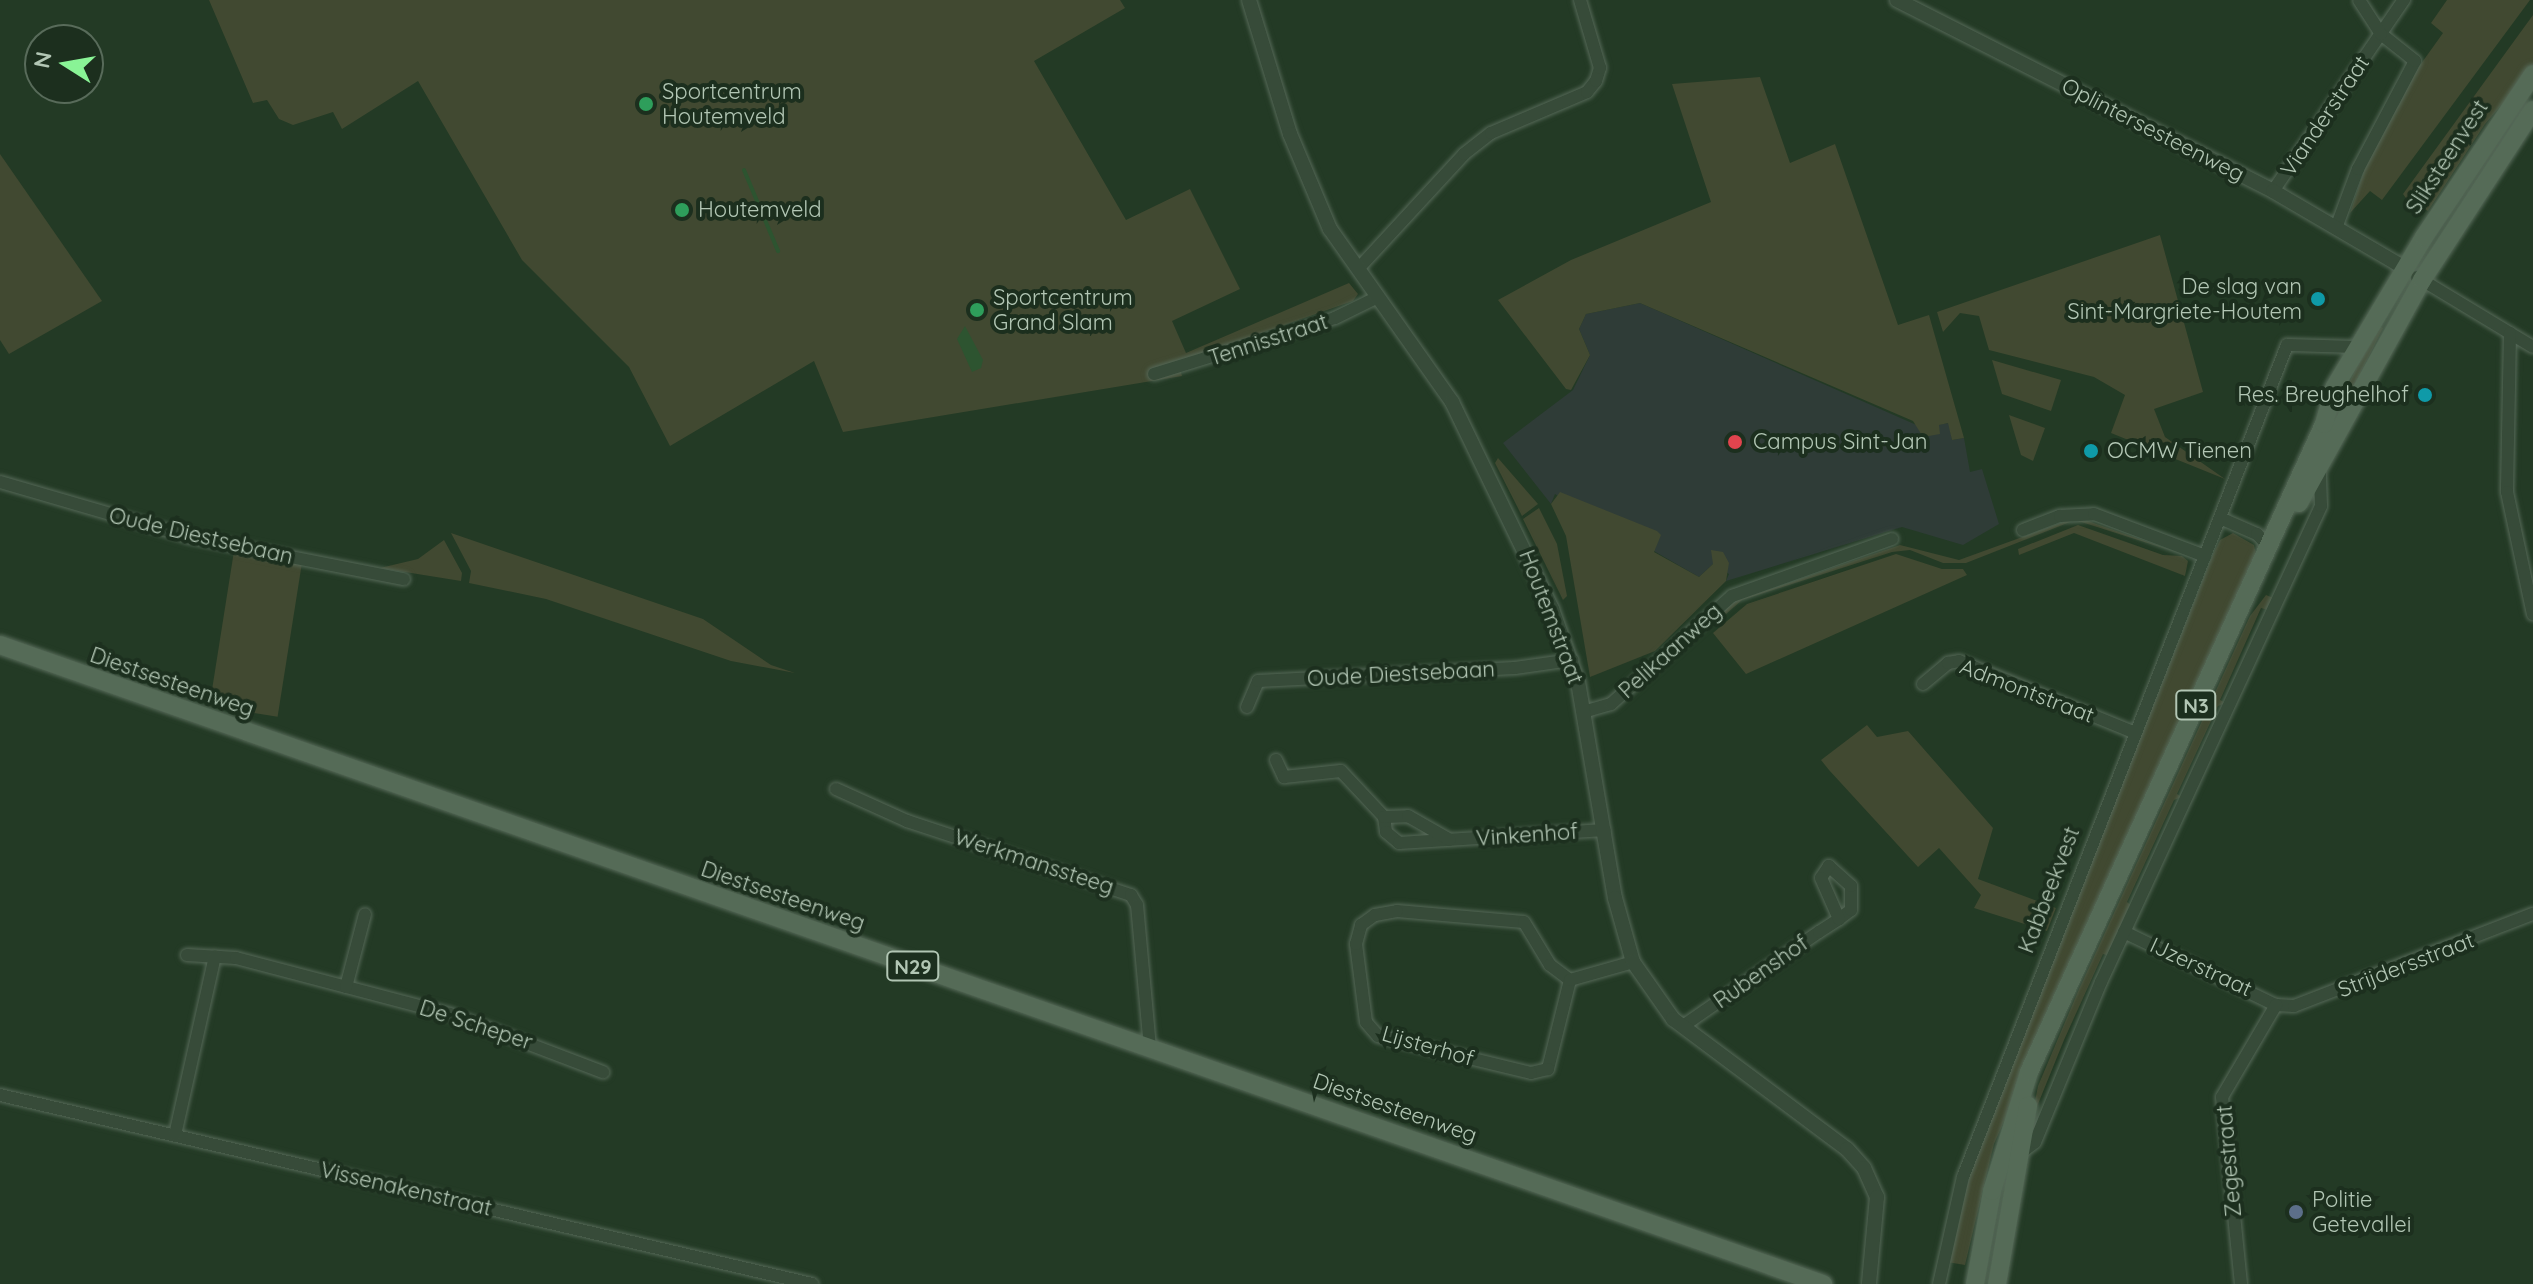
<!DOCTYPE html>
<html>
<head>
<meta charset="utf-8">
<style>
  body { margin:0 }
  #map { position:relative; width:2533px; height:1284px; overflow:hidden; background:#233a25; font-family:Quicksand,sans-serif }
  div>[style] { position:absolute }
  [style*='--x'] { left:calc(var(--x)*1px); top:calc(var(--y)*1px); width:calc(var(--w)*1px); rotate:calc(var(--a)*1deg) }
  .medical>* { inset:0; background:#2f3c37 }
  .green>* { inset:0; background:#414931; transform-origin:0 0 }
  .water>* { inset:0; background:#2d5430 }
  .stream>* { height:4px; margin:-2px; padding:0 2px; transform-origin:2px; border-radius:2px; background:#2d5430 }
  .roads { filter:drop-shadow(0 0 2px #556857) drop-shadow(0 0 2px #556857) }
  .minor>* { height:12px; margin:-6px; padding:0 6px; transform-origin:6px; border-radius:6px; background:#374b39 }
  .tertiary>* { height:14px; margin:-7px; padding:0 7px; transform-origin:7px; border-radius:7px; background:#374b39 }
  .primary>* { height:18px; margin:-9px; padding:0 9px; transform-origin:9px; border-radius:9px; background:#556b57 }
  .dots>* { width:22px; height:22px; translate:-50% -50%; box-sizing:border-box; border:4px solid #1c2f1e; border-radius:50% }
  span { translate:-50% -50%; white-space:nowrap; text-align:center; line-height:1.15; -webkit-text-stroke:8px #1c2f1e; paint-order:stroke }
  .shield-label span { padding:2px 6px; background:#1c2f1e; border:2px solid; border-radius:6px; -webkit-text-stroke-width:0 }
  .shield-label { font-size:20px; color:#b2c6b4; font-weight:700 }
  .poi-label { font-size:22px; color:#b2c6b4 }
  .left { translate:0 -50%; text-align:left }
  .right { translate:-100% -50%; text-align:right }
  .street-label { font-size:22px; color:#b2c6b4 }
  .north { position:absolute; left:24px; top:24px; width:80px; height:80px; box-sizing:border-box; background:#1c2f1e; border:2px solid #586b5a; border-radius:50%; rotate:281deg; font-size:22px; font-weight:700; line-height:32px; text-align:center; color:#b2c6b4 }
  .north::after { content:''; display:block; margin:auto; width:28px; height:36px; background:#89f496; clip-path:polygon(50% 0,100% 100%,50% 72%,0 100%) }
</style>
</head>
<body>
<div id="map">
  <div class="medical">
    <i style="clip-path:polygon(1640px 303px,1921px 427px,1949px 423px,1952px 440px,1964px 438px,1970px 472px,1982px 469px,1999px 524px,1963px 545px,1902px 527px,1726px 581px,1729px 574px,1713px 564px,1699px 577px,1555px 494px,1551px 504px,1503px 443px,1573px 390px,1590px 355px,1579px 329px,1586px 314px)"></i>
  </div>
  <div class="green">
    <i style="clip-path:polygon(209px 0,1120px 0,1125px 8px,1034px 61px,1126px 220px,1190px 189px,1240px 289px,1172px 321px,1186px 353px,1349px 283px,1358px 294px,1353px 301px,1178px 362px,1182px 376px,843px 432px,814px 361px,670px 446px,629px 367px,522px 260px,418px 81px,342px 129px,333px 112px,293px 125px,279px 119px,267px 100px,253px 103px)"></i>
    <i style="clip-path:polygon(2447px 0,2530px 0,2382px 200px,2370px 191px,2350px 213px,2366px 165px,2413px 75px,2443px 33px,2431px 23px)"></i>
    <i style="clip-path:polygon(2533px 15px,2533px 69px,2485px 124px,2428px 211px,2421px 207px,2415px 211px,2403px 194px)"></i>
    <i style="clip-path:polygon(1760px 77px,1790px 163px,1835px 144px,1898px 325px,1929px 315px,1964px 438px,1952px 440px,1948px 423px,1939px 425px,1940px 434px,1923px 437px,1913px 421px,1640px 303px,1586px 314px,1579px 329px,1590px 355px,1571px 390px,1566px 389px,1498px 300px,1571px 260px,1711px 202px,1672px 84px)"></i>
    <i style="clip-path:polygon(0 154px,102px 301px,9px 354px,0 340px)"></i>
    <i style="clip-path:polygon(2160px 235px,2203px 392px,2154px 409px,2165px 437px,2225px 479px,2111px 433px,2125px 395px,2094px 377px,1989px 350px,1979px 316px,1960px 313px,1943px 332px,1937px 312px)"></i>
    <i style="clip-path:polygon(2377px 325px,2383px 328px,2333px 428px,2328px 426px)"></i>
    <i style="clip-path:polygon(1992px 360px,2061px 380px,2051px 411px,2002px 394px)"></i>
    <i style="clip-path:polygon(2009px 415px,2045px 428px,2033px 461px,2021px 455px)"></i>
    <i style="clip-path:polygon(1498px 458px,1538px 504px,1522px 516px,1495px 463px)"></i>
    <i style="clip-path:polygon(1560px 492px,1657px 531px,1661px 535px,1654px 552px,1699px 577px,1713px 564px,1711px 550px,1723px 552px,1729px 563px,1726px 581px,1655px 651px,1590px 677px,1566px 536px,1551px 504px)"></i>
    <i style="clip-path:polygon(1539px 508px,1557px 544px,1567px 596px,1563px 600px,1523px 519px)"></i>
    <i style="clip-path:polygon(2077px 517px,2179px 553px,2075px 520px,1966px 563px,1943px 563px,1910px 550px,1892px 552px,1742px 600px,1711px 627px,1708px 623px,1735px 601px,1900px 545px,1959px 560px)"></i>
    <i style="clip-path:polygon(2078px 525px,2163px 555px,2182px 556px,2188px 561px,2185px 576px,2074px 533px,2019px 555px,2018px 549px)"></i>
    <i style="clip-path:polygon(451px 533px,703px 619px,771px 665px,795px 673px,731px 661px,546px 599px,469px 583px,471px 571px)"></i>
    <i style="clip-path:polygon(2233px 533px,2254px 545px,2256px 554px,1994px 1144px,1965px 1265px,1947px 1262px,1970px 1175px,2035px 1004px,2213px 554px,2220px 540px)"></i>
    <i style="clip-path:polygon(444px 540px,462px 573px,461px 581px,380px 568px,418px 559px)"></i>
    <i style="left:234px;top:551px;width:69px;height:157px;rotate:9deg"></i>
    <i style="clip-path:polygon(1896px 554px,1942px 569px,1963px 569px,1967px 575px,1746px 674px,1713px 633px,1747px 604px)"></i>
    <i style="clip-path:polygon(2266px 595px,2273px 598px,2268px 610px,2261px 608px,2220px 700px,2226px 703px,2218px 706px,2177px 794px,2182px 797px,2174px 800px,2127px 902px,2132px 906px,2110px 956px,2103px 954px,2064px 1040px,2036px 1109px,2033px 1124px,2038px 1126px,2027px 1142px,2038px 1086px,2079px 989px,2250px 616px)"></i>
    <i style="clip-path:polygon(1867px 725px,1877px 737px,1908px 731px,1993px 828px,1978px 879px,2056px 908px,2047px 931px,1974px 908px,1981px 895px,1939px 848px,1918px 867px,1829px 770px,1821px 760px)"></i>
  </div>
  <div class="water">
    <i style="clip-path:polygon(965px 326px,983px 360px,981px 368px,972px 372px,957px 339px)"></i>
  </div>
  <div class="stream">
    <i style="--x:744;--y:170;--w:88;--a:67.2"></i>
  </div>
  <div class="roads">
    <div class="minor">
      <i style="--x:2273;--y:191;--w:232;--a:-55.6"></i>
      <i style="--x:2336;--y:228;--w:63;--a:-69.6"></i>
      <i style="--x:2358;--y:169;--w:122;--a:-62.2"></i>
      <i style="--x:2415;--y:61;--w:43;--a:-141.5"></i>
      <i style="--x:2381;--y:34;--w:40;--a:-122.9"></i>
      <i style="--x:1358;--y:269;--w:156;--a:-47.3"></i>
      <i style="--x:1464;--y:154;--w:34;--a:-38"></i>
      <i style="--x:1491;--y:133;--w:104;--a:-23.1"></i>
      <i style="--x:1587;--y:92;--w:14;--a:-51"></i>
      <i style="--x:1596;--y:81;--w:14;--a:-73"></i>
      <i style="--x:1600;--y:68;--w:71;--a:-106.4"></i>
      <i style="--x:2417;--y:277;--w:135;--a:31.1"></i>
      <i style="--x:2510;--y:333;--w:159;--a:91.1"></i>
      <i style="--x:2507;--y:492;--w:125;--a:78"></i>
      <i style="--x:1154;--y:374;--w:189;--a:-17.2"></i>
      <i style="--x:1335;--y:318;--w:48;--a:-26"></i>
      <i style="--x:0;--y:482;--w:197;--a:16.2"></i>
      <i style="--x:189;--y:537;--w:219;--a:11.1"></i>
      <i style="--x:2220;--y:518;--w:40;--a:23.4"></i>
      <i style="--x:2257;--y:534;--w:18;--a:47"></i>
      <i style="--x:2023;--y:530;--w:40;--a:-21"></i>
      <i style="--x:2060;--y:516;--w:34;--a:-3"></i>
      <i style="--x:2094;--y:514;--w:119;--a:20.7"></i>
      <i style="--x:1923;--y:684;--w:33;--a:-40"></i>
      <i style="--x:1948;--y:663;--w:11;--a:-10"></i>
      <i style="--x:1959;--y:661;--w:190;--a:22.2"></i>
      <i style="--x:1247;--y:707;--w:28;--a:-67"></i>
      <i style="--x:1258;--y:681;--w:257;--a:-2.9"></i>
      <i style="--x:1515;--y:668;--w:58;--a:-8"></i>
      <i style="--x:1583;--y:712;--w:29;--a:-16"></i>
      <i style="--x:1611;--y:704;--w:162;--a:-41.8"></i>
      <i style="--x:1732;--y:596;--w:170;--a:-19.6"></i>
      <i style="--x:1276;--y:760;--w:19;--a:65"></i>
      <i style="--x:1284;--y:777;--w:57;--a:-6"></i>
      <i style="--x:1341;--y:771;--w:63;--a:46.9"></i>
      <i style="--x:1384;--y:817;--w:15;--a:82"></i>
      <i style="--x:1386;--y:832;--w:17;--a:40"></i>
      <i style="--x:1399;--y:843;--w:206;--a:-3.6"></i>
      <i style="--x:836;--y:789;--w:78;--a:24.3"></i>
      <i style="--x:907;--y:821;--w:236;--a:18.3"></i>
      <i style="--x:1131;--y:895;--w:12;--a:59"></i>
      <i style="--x:1137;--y:905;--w:145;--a:84.8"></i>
      <i style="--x:1384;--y:817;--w:24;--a:-2"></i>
      <i style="--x:1408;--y:816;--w:48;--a:29.7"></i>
      <i style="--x:1397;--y:911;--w:127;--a:5"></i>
      <i style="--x:1524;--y:922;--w:50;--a:58.8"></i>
      <i style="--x:1550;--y:965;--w:25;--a:37"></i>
      <i style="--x:1570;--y:980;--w:92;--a:103.9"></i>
      <i style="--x:1548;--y:1069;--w:17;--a:167"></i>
      <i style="--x:1531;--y:1073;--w:157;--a:-166.4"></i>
      <i style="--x:1378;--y:1036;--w:18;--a:-131"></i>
      <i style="--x:1366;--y:1022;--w:79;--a:-97.3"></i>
      <i style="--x:1356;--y:944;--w:20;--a:-75"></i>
      <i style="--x:1361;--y:925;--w:17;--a:-36"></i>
      <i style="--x:1375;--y:915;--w:22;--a:-10"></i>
      <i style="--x:2124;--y:932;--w:169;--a:25.7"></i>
      <i style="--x:2276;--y:1005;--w:18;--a:3"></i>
      <i style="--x:2294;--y:1006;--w:256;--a:-21.1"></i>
      <i style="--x:187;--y:955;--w:49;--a:3.5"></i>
      <i style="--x:236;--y:958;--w:221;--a:14.7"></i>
      <i style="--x:450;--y:1014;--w:164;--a:20.8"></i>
      <i style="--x:1570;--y:980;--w:66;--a:-15.9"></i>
      <i style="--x:346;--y:987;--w:75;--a:-75.4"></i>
      <i style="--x:1683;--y:1026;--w:165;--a:-34.7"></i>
      <i style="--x:1819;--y:932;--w:24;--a:-33"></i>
      <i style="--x:1839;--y:919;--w:15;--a:-37"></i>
      <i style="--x:1851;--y:910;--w:24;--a:-90"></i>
      <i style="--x:1851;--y:886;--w:30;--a:-138"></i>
      <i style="--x:1829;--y:866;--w:14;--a:124"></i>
      <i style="--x:1821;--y:878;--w:45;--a:66.3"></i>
      <i style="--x:0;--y:1095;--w:834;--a:13.1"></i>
      <i style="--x:175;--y:1135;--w:183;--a:-77.4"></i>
      <i style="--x:2018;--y:1155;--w:21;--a:-37"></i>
      <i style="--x:2035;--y:1142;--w:173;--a:-67.6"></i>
      <i style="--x:2101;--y:982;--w:524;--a:-65.19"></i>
      <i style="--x:2321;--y:506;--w:37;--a:-92"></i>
      <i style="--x:1939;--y:1284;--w:110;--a:-77.4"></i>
      <i style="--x:1963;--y:1177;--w:893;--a:-68.72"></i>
      <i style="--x:2287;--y:345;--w:71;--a:1.6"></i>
      <i style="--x:2241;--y:1284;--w:188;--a:-95.8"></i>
      <i style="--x:2222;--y:1097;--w:107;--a:-59.6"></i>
    </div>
    <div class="tertiary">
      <i style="--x:1249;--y:0;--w:140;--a:73"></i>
      <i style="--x:1290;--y:134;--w:103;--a:67.2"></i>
      <i style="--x:1330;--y:229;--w:212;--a:54.8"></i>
      <i style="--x:1452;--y:402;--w:230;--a:64.2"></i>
      <i style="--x:1552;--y:609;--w:77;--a:70.4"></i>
      <i style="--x:1578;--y:682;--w:219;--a:80.3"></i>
      <i style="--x:1615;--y:898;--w:66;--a:74.3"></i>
      <i style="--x:1633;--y:962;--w:70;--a:54.9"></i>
      <i style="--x:1673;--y:1019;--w:217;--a:36.8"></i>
      <i style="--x:1847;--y:1149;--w:25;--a:48"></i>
      <i style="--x:1864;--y:1168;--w:32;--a:66"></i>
      <i style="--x:1877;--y:1197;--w:87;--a:95.3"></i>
      <i style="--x:1897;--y:0;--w:422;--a:26.9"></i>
      <i style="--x:2273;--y:191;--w:153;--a:30.3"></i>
    </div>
    <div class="primary">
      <i style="--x:2299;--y:503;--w:255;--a:-61.1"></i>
      <i style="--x:2422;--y:280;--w:203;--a:-56.9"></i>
      <i style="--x:0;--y:645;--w:1932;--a:19.32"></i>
      <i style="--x:1975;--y:1284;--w:95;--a:-79.6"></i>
      <i style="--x:1992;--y:1191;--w:125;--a:-72.7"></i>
      <i style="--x:2029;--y:1072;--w:712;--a:-65.52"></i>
      <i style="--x:2324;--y:424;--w:37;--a:-74"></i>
      <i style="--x:2334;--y:388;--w:176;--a:-59.2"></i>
      <i style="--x:2424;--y:237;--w:196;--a:-56.2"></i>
      <i style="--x:1997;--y:1284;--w:181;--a:-80.1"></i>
    </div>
  </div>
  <div class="dots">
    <i style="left:646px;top:104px;background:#2e9e5b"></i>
    <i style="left:682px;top:210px;background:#2e9e5b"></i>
    <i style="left:2318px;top:299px;background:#0f9aa8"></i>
    <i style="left:977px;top:310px;background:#2e9e5b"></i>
    <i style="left:2425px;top:395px;background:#0f9aa8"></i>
    <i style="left:1735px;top:442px;background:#e0444e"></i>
    <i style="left:2091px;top:451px;background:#0f9aa8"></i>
    <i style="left:2296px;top:1212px;background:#5c6f8a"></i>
  </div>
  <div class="shield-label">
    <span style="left:2196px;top:705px">N3</span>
    <span style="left:913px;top:966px">N29</span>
  </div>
  <div class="poi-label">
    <span class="left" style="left:662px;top:104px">Sportcentrum<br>Houtemveld</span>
    <span class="left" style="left:698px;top:210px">Houtemveld</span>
    <span class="right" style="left:2302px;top:299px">De slag van<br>Sint-Margriete-Houtem</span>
    <span class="left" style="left:993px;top:310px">Sportcentrum<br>Grand Slam</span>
    <span class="right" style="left:2409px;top:395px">Res. Breughelhof</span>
    <span class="left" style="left:1753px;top:442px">Campus Sint-Jan</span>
    <span class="left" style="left:2107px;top:451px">OCMW Tienen</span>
    <span class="left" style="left:2312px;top:1212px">Politie<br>Getevallei</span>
  </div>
  <div class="street-label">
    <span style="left:2325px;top:116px;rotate:-56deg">Vianderstraat</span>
    <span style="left:2153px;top:130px;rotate:27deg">Oplintersesteenweg</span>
    <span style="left:2447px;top:157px;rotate:-57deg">Sliksteenvest</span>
    <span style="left:1268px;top:340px;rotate:-18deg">Tennisstraat</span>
    <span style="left:201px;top:536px;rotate:13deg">Oude Diestsebaan</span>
    <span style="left:1551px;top:617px;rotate:69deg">Houtemstraat</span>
    <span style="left:1670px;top:651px;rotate:-42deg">Pelikaanweg</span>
    <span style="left:1401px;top:674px;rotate:-3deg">Oude Diestsebaan</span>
    <span style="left:172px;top:682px;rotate:19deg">Diestsesteenweg</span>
    <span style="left:2027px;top:691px;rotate:21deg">Admontstraat</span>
    <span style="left:1527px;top:835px;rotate:-4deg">Vinkenhof</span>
    <span style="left:1034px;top:862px;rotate:18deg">Werkmanssteeg</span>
    <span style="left:2049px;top:890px;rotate:-69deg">Kabbeekvest</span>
    <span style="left:783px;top:896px;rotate:19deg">Diestsesteenweg</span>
    <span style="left:2406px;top:965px;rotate:-21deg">Strijdersstraat</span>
    <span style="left:2201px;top:967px;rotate:25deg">IJzerstraat</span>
    <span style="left:1761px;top:972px;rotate:-35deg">Rubenshof</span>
    <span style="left:476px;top:1025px;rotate:18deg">De Scheper</span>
    <span style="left:1428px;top:1046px;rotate:16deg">Lijsterhof</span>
    <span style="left:1395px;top:1108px;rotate:19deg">Diestsesteenweg</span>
    <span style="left:2229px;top:1161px;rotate:-95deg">Zegestraat</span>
    <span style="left:406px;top:1189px;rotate:13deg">Vissenakenstraat</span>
  </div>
  <div class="north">N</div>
</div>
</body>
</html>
